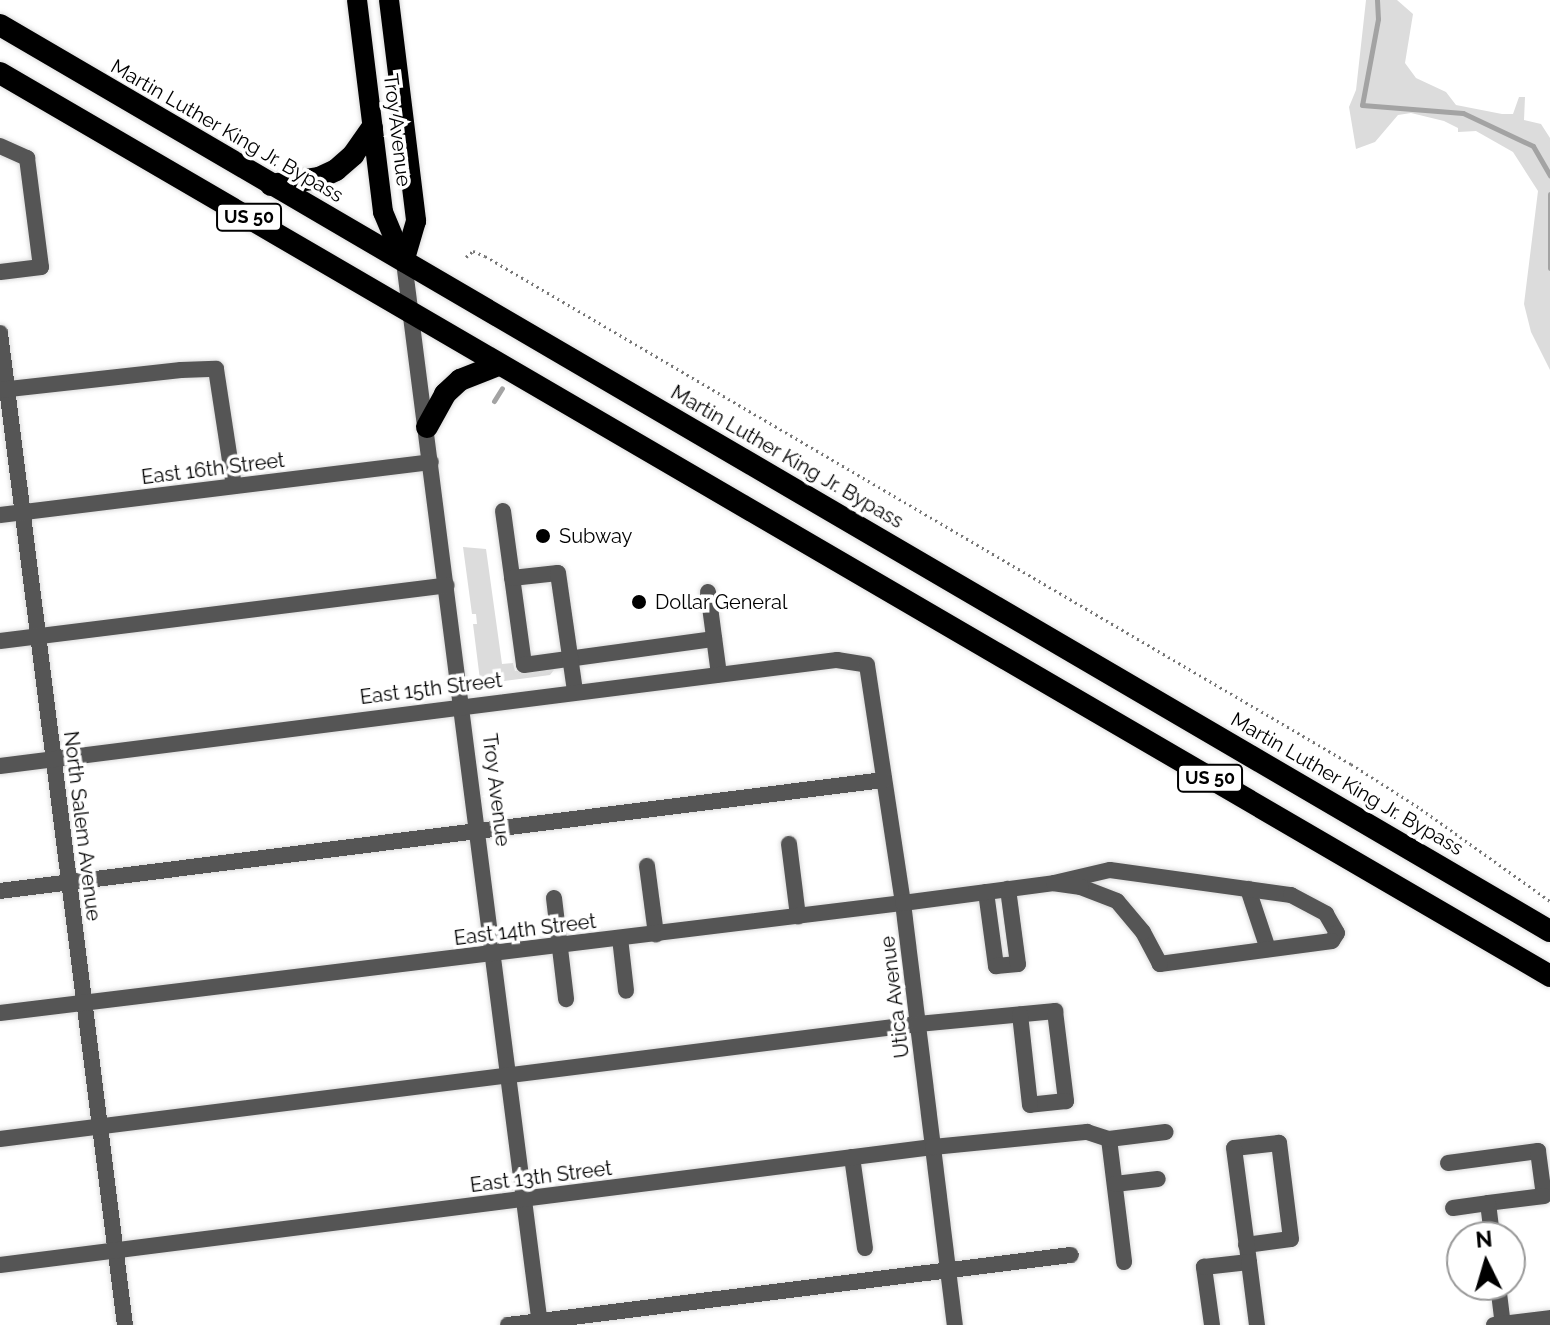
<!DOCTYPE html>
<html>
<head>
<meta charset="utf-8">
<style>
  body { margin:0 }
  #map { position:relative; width:1550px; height:1325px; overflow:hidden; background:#fff; font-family:Raleway,sans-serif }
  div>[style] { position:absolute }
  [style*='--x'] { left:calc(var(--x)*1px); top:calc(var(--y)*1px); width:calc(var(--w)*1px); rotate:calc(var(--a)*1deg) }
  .green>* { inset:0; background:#dcdcdc }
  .stream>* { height:5px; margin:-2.5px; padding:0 2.5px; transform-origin:2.5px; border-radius:2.5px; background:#a3a3a3 }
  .path>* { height:3px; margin-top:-1.5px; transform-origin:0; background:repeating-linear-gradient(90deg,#777 0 2px,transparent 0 6px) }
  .roads { filter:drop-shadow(0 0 2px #dbdbdb) drop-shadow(0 0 2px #dbdbdb) }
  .minor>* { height:16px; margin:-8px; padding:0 8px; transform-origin:8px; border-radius:8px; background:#555 }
  .major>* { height:20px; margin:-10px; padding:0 10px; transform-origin:10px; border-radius:10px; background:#000 }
  .highway>* { height:22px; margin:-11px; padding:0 11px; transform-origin:11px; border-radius:11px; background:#000 }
  .dots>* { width:22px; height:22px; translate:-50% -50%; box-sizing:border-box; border:4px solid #fff; border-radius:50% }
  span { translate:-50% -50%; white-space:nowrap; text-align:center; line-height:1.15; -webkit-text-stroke:7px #fff; paint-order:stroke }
  .shield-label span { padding:2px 6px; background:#fff; border:2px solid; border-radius:6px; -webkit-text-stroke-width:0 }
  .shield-label { font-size:18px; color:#000; font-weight:700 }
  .street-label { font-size:20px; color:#000 }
  .poi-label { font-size:20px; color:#000 }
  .left { translate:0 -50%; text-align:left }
  .north { position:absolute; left:1446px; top:1221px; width:80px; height:80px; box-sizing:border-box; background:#fff; border:2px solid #999; border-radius:50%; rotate:355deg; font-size:22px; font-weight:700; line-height:32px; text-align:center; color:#000 }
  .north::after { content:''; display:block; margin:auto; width:28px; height:36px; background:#000; clip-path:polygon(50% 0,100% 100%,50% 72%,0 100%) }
</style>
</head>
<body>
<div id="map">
  <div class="green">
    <i style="clip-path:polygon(1366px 0,1397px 0,1413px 14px,1405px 63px,1416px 78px,1446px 92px,1456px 105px,1502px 114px,1513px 114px,1519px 97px,1525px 97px,1524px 120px,1541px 124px,1550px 138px,1550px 370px,1531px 332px,1524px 304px,1538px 191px,1513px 152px,1476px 131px,1458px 132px,1458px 128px,1444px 121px,1411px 113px,1398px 115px,1375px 142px,1356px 149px,1349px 107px,1356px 90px)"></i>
    <i style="clip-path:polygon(463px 547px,486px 549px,502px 664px,513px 663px,515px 671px,557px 666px,550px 675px,489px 683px,480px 680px,473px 624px,477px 624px,476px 614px,472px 614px)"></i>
  </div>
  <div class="stream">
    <i style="--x:1377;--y:0;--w:19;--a:87"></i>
    <i style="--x:1378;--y:19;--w:87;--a:100.5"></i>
    <i style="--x:1362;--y:105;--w:101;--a:4.5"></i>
    <i style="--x:1463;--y:113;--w:77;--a:25.2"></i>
    <i style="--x:1533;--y:146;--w:34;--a:60"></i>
    <i style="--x:1550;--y:194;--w:74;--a:90"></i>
    <i style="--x:494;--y:401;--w:15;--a:-58"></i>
  </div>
  <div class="path">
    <i style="--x:466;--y:257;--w:9;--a:-41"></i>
    <i style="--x:473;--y:251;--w:13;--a:23"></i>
    <i style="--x:485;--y:256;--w:1004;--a:30.4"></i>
    <i style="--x:1351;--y:764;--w:83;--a:32.7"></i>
    <i style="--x:1421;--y:809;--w:158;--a:35.5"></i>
  </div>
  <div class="roads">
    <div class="minor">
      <i style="--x:0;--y:146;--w:30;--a:24"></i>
      <i style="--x:27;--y:158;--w:110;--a:82.7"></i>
      <i style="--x:41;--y:267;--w:41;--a:173"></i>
      <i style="--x:404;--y:262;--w:1072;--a:82.71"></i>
      <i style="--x:0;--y:333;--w:1000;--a:82.82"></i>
      <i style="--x:0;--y:390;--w:182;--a:-6.3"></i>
      <i style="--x:181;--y:370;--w:35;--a:-2"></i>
      <i style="--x:216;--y:369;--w:118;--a:81.3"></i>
      <i style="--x:503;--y:511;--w:155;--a:82.2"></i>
      <i style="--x:524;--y:665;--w:192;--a:-7.8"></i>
      <i style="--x:0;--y:515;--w:434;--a:-7"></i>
      <i style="--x:512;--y:578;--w:46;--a:-6.2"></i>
      <i style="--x:558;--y:573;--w:119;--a:81.8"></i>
      <i style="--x:708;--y:592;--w:83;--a:82.4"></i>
      <i style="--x:0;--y:641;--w:450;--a:-7.1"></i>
      <i style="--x:0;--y:766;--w:844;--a:-7.22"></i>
      <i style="--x:837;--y:660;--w:30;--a:9"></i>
      <i style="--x:867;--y:665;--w:241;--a:81.4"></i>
      <i style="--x:903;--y:903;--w:425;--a:83"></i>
      <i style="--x:789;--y:844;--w:73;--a:82.9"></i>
      <i style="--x:647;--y:866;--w:69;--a:82.5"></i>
      <i style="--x:1248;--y:889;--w:63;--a:71.6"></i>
      <i style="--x:0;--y:891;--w:891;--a:-7.16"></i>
      <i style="--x:986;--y:892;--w:75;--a:82.3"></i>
      <i style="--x:996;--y:966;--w:22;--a:-5"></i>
      <i style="--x:1018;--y:964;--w:76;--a:-97.6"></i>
      <i style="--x:554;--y:898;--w:102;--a:83.2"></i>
      <i style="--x:620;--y:938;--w:53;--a:83.5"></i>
      <i style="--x:0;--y:1013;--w:910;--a:-6.95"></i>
      <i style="--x:903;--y:903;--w:152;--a:-7.5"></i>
      <i style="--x:1054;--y:883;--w:57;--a:-13.1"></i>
      <i style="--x:1110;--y:870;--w:183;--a:7.9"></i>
      <i style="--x:1291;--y:895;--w:40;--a:28"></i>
      <i style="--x:1326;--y:914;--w:22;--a:60"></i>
      <i style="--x:1337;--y:933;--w:9;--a:122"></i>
      <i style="--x:1332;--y:941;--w:174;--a:172.4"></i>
      <i style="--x:1160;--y:964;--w:36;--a:-118"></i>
      <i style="--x:1143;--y:932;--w:40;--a:-130"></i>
      <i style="--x:1117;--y:901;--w:39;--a:-159"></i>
      <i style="--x:1081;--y:887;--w:27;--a:-172"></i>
      <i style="--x:0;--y:1139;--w:925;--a:-7.14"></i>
      <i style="--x:918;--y:1024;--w:138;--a:-5.4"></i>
      <i style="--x:1055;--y:1011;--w:91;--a:83"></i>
      <i style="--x:1066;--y:1101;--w:36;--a:174"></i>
      <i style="--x:1030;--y:1105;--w:91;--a:-96.3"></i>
      <i style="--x:1109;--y:1139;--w:124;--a:83"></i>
      <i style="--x:852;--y:1157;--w:92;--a:81.9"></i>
      <i style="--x:1448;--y:1163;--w:91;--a:-7.6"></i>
      <i style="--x:1538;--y:1151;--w:45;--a:82.4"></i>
      <i style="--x:1544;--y:1196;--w:56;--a:172.9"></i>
      <i style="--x:1488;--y:1203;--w:34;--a:83"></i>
      <i style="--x:1115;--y:1184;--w:43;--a:-6.6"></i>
      <i style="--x:1453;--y:1208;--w:35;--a:-8"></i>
      <i style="--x:1246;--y:1245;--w:45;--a:-7.6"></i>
      <i style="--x:1291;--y:1239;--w:97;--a:-97.1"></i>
      <i style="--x:1279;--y:1143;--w:45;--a:173.7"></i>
      <i style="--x:1234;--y:1148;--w:115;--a:82.5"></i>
      <i style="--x:0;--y:1265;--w:940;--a:-7.21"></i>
      <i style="--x:933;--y:1147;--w:155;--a:-5.6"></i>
      <i style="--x:1087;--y:1132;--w:23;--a:18"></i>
      <i style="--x:1109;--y:1139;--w:57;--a:-7"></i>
      <i style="--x:1498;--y:1285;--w:39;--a:83"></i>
      <i style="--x:508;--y:1325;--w:567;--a:-7.09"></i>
      <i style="--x:1212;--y:1325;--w:59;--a:-97.9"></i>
      <i style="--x:1204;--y:1267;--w:45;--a:-6.3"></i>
      <i style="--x:1249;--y:1262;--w:64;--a:82.8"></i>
      <i style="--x:1494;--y:1325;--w:56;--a:-7.1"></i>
    </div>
    <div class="major">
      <i style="--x:357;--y:0;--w:214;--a:83"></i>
      <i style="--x:383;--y:212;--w:54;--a:67.2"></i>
      <i style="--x:389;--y:0;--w:223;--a:83"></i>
      <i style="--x:416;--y:221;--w:43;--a:106.3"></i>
    </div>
    <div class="highway">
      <i style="--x:0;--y:25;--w:1795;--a:30.31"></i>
      <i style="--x:0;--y:73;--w:1794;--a:30.22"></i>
      <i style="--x:271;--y:185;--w:49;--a:-8.3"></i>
      <i style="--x:319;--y:178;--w:19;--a:-25"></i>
      <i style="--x:336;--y:170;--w:23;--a:-41"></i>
      <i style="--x:353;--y:155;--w:33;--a:-55"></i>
      <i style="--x:427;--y:427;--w:38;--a:-61"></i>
      <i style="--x:445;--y:394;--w:21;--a:-43"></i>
      <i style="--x:460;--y:380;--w:41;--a:-21.5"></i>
    </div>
  </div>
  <div class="dots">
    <i style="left:543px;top:536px;background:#000"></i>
    <i style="left:639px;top:602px;background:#000"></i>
  </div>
  <div class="shield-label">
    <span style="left:249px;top:217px">US 50</span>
    <span style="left:1210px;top:778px">US 50</span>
  </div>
  <div class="street-label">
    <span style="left:397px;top:130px;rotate:83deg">Troy Avenue</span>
    <span style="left:227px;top:131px;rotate:30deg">Martin Luther King Jr. Bypass</span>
    <span style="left:787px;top:457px;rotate:30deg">Martin Luther King Jr. Bypass</span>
    <span style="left:213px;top:469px;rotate:-7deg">East 16th Street</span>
    <span style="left:431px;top:689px;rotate:-7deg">East 15th Street</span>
    <span style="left:1347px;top:784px;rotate:30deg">Martin Luther King Jr. Bypass</span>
    <span style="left:496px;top:790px;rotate:83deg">Troy Avenue</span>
    <span style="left:82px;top:826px;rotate:83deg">North Salem Avenue</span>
    <span style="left:525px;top:930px;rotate:-7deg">East 14th Street</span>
    <span style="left:895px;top:997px;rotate:-97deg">Utica Avenue</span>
    <span style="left:541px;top:1177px;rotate:-7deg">East 13th Street</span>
  </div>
  <div class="poi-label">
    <span class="left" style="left:559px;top:536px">Subway</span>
    <span class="left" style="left:655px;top:602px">Dollar General</span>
  </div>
  <div class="north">N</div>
</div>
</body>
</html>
